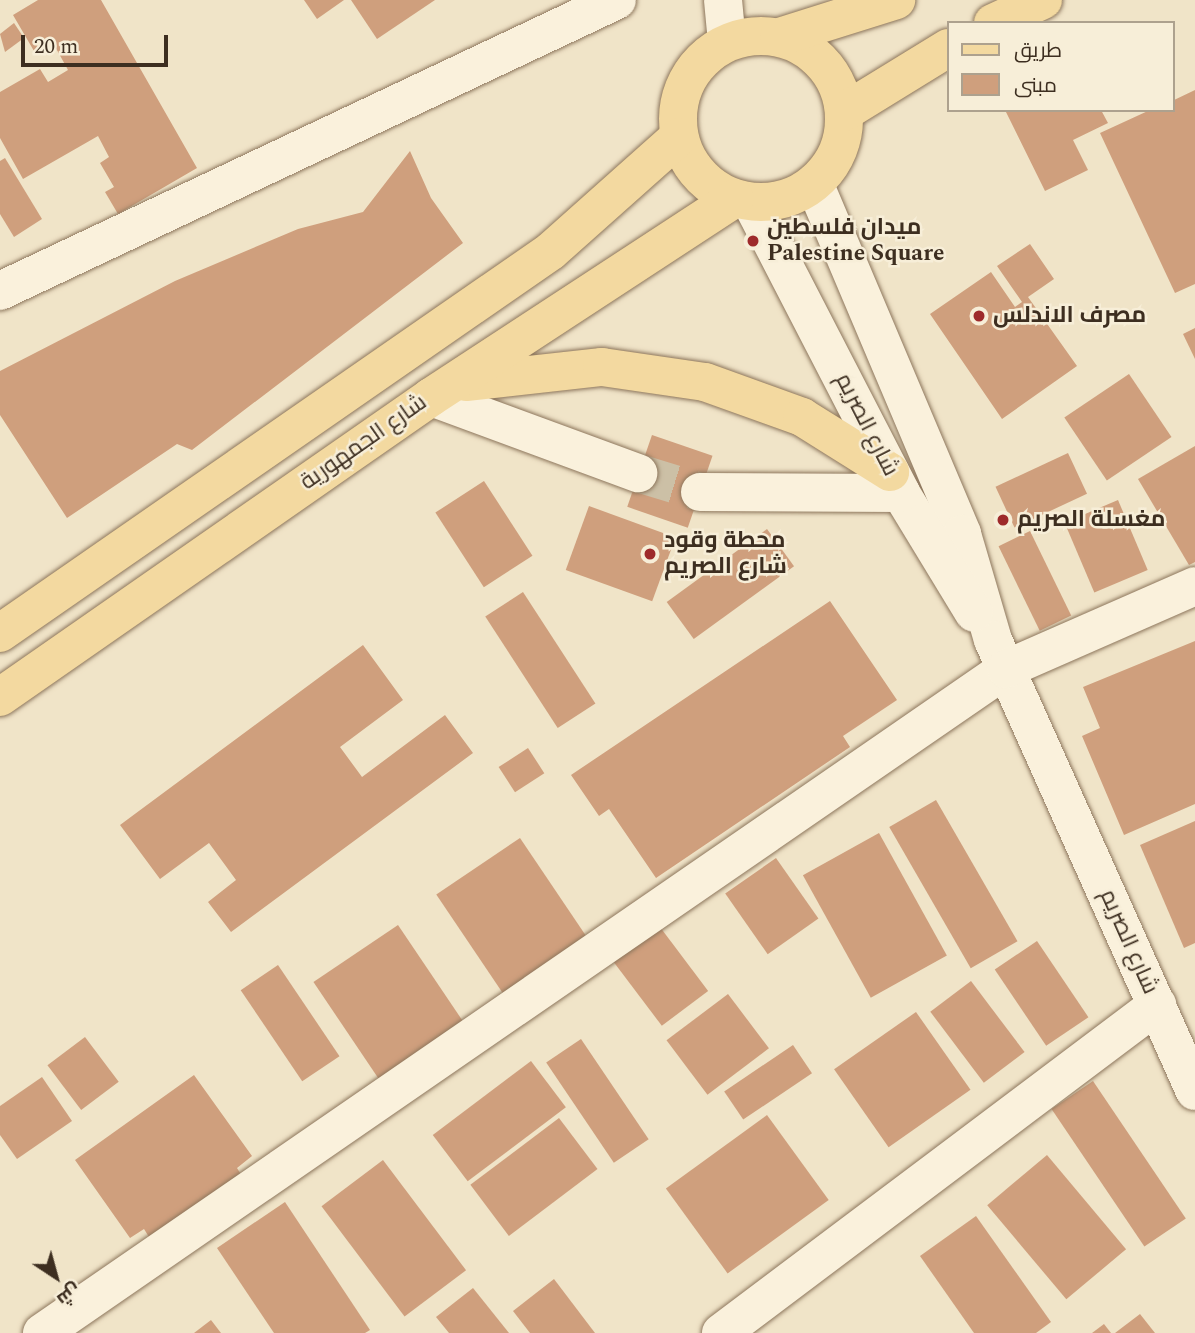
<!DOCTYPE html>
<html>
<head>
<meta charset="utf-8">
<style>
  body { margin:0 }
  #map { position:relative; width:1195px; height:1333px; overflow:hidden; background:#f0e4c8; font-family:Spectral,Cairo,serif }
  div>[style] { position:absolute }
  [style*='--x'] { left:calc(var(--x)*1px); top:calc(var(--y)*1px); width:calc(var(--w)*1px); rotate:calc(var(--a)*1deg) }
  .building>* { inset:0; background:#cf9f7d; transform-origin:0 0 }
  .minor-tunnel>* { height:38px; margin-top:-19px; transform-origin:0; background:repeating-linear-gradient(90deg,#ccc0a6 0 38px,transparent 0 57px) }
  .roads { filter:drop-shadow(0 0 2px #8d765c) drop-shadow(0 0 2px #8d765c) }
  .minor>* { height:38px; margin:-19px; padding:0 19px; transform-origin:19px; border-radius:19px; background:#faf1dc }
  .major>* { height:38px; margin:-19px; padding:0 19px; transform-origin:19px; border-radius:19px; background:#f3d9a0 }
  .major>.ring { margin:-19px; padding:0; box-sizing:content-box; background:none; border:38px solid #f3d9a0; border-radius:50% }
  .dots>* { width:19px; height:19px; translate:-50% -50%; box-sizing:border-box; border:4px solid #f7eed8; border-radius:50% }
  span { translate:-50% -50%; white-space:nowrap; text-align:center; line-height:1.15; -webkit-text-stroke:5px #f7eed8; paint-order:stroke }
  .poi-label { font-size:23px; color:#3d2e20; font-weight:700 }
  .left { translate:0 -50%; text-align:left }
  .street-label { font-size:23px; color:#3d2e20 }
  .legend { position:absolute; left:947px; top:21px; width:228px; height:91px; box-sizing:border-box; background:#f7eed8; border:2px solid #ada18e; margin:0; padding:9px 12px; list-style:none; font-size:21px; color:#3d2e20 }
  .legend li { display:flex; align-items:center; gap:14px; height:35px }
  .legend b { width:35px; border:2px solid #ada18e }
  .north { position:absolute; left:21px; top:1242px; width:70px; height:70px; -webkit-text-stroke:5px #f7eed8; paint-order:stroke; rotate:144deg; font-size:19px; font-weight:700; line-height:28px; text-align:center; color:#3d2e20 }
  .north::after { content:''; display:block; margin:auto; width:24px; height:32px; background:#3d2e20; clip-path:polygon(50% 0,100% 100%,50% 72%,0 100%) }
  .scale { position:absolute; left:21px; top:35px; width:147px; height:32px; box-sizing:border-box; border:4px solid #3d2e20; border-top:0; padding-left:9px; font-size:21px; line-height:24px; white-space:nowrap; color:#3d2e20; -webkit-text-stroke:5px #f7eed8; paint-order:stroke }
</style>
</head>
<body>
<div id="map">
  <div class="building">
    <i style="clip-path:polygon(38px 0,101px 0,197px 168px,118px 214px,105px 192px,114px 187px,100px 163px,109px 157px,98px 136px,23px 179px,0 138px,0 92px,40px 69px,48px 82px,68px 70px,52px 41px,34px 51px,13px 15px)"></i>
    <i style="clip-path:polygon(304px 0,344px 0,317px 19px)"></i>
    <i style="clip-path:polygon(351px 0,435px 0,377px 39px)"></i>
    <i style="clip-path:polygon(14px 23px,24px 38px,5px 52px,0 34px)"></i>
    <i style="clip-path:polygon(1195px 90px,1195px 284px,1175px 293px,1100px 133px,1150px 110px,1172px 110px,1172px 101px)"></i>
    <i style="clip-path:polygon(1005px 110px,1101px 110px,1108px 123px,1073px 140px,1088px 170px,1045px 191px)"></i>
    <i style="clip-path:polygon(410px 151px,431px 198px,463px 243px,192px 450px,177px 444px,67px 518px,0 415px,0 371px,175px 281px,298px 229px,363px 212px)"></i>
    <i style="clip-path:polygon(5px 158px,42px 219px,14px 237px,0 214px,0 161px)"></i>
    <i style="clip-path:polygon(1030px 244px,1054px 279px,1028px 297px,1077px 366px,1002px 419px,930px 314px,991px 272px,1015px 307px,1022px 302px,997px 266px)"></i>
    <i style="clip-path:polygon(1195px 328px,1195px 359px,1183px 334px)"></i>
    <i style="left:1129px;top:374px;width:76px;height:78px;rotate:56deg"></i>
    <i style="left:652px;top:435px;width:64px;height:76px;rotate:19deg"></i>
    <i style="clip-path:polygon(1195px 446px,1195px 562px,1189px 565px,1138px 479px)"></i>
    <i style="left:1068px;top:453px;width:45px;height:80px;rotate:65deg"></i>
    <i style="left:484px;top:481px;width:89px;height:58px;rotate:57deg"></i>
    <i style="left:1118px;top:500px;width:76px;height:58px;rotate:67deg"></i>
    <i style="left:589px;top:506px;width:92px;height:68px;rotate:20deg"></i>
    <i style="left:767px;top:529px;width:46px;height:124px;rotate:54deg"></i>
    <i style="left:1030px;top:531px;width:94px;height:35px;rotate:64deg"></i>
    <i style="left:523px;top:592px;width:133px;height:45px;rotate:57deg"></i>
    <i style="clip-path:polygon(830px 601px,897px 700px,843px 736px,850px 747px,656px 878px,609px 809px,599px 816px,571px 775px)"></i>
    <i style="clip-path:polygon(1195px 641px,1195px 804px,1124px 835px,1082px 736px,1100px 728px,1083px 687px)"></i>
    <i style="clip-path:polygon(363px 645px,403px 700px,340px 747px,362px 777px,445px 715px,473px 753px,231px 932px,208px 902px,236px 880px,209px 843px,160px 879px,120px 825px)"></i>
    <i style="left:528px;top:748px;width:30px;height:35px;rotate:57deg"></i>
    <i style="left:936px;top:800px;width:163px;height:54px;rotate:60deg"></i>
    <i style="clip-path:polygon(1195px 821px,1195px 943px,1184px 948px,1140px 845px)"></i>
    <i style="left:879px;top:833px;width:140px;height:87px;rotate:61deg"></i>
    <i style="left:520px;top:838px;width:120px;height:101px;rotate:56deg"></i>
    <i style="left:776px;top:858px;width:74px;height:62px;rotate:55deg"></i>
    <i style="left:398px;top:925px;width:119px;height:102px;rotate:56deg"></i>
    <i style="left:660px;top:927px;width:80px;height:58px;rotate:53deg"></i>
    <i style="left:1037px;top:941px;width:92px;height:51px;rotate:56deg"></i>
    <i style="left:278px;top:965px;width:110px;height:45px;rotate:56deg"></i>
    <i style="left:971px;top:981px;width:89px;height:51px;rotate:53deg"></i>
    <i style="left:728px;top:994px;width:68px;height:77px;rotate:53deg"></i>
    <i style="left:916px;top:1012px;width:95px;height:100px;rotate:55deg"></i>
    <i style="left:85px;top:1037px;width:56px;height:47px;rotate:53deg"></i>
    <i style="left:581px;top:1039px;width:121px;height:42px;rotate:56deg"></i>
    <i style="left:793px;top:1045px;width:34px;height:83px;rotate:56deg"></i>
    <i style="left:531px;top:1061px;width:58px;height:123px;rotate:53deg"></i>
    <i style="clip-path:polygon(194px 1075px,252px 1156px,237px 1168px,245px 1181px,154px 1245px,144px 1229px,130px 1238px,75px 1160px)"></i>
    <i style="clip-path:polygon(42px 1077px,72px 1121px,17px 1159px,0 1135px,0 1106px)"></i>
    <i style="left:1093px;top:1081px;width:166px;height:50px;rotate:56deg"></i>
    <i style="left:767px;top:1115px;width:105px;height:125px;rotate:54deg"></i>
    <i style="left:559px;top:1118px;width:64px;height:111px;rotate:53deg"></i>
    <i style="left:1047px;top:1155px;width:123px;height:78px;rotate:50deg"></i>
    <i style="left:383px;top:1160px;width:138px;height:77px;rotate:53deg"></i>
    <i style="clip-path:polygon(285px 1202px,370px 1330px,365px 1333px,274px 1333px,217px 1248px)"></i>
    <i style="clip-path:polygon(976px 1216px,1051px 1322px,1036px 1333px,974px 1333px,920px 1256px)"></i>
    <i style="clip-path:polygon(554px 1279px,595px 1333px,530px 1333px,513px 1311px)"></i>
    <i style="clip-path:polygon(473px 1288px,509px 1333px,449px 1333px,436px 1317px)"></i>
    <i style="clip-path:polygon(1140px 1314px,1155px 1333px,1115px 1333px)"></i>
    <i style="clip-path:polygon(211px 1320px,221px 1333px,194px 1333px)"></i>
    <i style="clip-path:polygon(1104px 1324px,1111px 1333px,1092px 1333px)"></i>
  </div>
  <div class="minor-tunnel">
    <i style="--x:638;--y:473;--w:65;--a:17"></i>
  </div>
  <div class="roads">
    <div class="minor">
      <i style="--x:723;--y:0;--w:42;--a:84.6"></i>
      <i style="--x:814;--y:183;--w:381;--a:67.1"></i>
      <i style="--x:962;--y:534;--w:110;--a:73.7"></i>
      <i style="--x:993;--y:640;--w:494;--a:65.9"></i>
      <i style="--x:751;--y:202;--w:327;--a:62.7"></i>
      <i style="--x:901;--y:493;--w:140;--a:58.7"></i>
      <i style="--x:0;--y:291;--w:682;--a:-25.25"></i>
      <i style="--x:431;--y:397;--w:221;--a:20.2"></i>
      <i style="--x:700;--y:492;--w:201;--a:0.3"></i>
      <i style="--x:42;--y:1333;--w:1171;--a:-34.56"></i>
      <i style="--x:1006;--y:669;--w:206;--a:-23.7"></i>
      <i style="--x:721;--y:1333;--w:546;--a:-36.95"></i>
    </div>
    <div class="major">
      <i style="--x:993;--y:23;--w:55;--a:-24.7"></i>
      <i class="ring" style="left:678px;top:36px;width:128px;height:128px"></i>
      <i style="--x:779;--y:37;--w:123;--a:-17.5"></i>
      <i style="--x:844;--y:112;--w:122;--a:-31.6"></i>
      <i style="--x:466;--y:382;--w:137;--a:-6.3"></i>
      <i style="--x:602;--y:367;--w:104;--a:8.3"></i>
      <i style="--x:705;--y:382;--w:103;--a:19.8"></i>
      <i style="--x:802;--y:417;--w:104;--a:32"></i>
      <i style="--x:0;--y:633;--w:670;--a:-34.73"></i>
      <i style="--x:551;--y:251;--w:171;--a:-41.7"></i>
      <i style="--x:0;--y:697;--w:525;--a:-34.84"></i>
      <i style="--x:431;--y:397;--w:363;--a:-33.2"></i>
    </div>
  </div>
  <div class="dots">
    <i style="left:753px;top:241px;background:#9e2a2b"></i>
    <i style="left:979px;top:316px;background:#9e2a2b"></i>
    <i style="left:1003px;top:520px;background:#9e2a2b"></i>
    <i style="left:650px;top:554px;background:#9e2a2b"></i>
  </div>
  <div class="poi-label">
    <span class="left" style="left:767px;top:241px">ميدان فلسطين<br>Palestine Square</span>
    <span class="left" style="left:993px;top:316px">مصرف الاندلس</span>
    <span class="left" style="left:1017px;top:520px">مغسلة الصريم</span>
    <span class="left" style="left:664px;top:554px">محطة وقود<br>شارع الصريم</span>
  </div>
  <div class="street-label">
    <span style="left:866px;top:425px;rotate:63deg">شارع الصريم</span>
    <span style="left:364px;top:443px;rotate:-35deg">شارع الجمهورية</span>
    <span style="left:1128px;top:942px;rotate:66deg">شارع الصريم</span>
  </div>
  <ul class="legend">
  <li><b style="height:9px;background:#f3d9a0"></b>طريق</li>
  <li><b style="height:19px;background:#cf9f7d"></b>مبنى</li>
  </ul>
  <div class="north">ش</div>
  <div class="scale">20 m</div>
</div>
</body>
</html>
